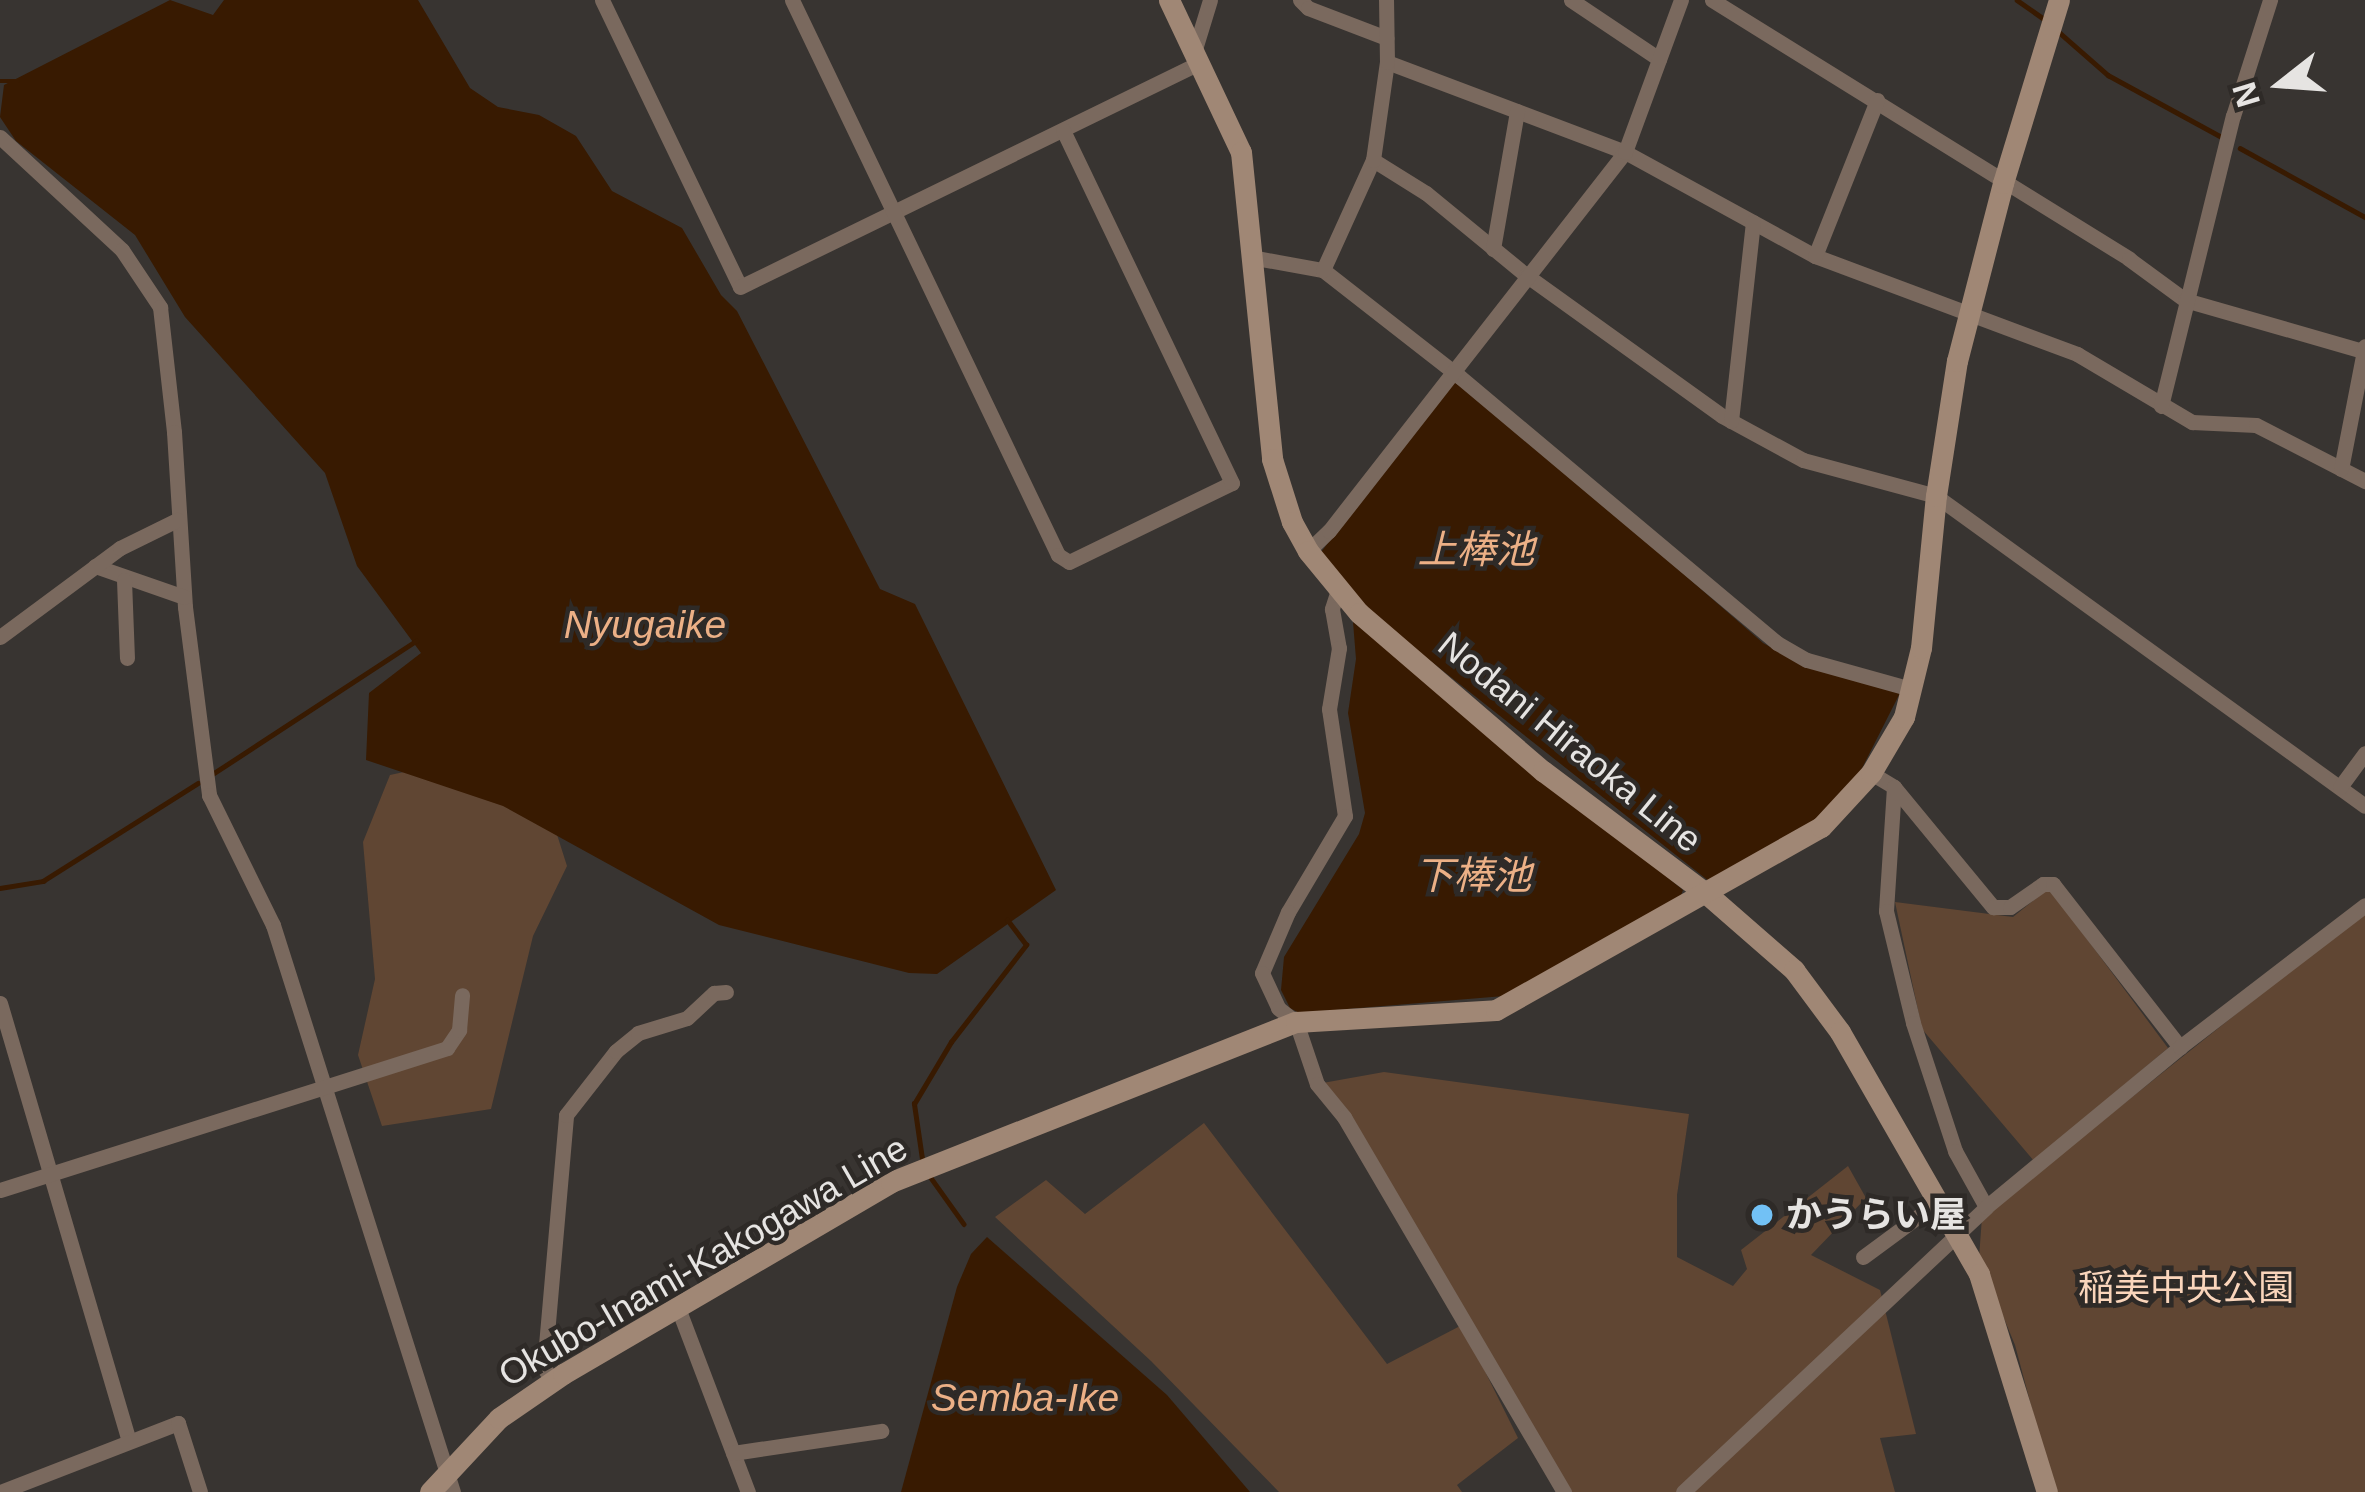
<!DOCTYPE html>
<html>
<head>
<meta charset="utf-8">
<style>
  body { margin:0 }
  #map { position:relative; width:2365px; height:1492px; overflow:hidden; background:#383431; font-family:Arial,"Noto Sans JP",sans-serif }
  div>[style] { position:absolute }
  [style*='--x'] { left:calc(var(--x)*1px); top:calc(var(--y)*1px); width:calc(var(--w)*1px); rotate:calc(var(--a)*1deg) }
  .green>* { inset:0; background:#604633 }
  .water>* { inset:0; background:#381a01 }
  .stream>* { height:4.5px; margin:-2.25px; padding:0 2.25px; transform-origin:2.25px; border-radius:2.25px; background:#381a01 }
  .minor>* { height:15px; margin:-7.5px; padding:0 7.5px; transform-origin:7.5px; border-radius:7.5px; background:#7a695e }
  .secondary>* { height:21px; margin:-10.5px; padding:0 10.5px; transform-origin:10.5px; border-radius:10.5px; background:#a08775 }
  .dots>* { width:33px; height:33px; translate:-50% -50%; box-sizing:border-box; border:6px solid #2e2a27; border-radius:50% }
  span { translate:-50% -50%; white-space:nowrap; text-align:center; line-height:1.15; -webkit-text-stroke:9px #2e2a27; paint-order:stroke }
  .street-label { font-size:36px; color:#e6e4e2 }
  .poi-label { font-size:36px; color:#e6e4e2; font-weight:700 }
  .left { translate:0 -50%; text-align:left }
  .park-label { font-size:36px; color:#fad5bb }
  .water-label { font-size:39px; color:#ecb086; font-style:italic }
  .north { position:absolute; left:2221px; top:24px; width:120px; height:120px; -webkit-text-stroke:9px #2e2a27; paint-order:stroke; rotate:253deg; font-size:33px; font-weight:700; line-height:48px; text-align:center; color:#e6e4e2 }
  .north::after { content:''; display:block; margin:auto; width:42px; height:54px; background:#e6e4e2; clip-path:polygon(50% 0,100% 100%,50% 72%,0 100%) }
</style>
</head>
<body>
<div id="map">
  <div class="green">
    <i style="clip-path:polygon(465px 759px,553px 822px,567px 866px,533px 936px,491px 1109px,382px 1126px,358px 1055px,375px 979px,363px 842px,390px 775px)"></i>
    <i style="clip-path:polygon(2049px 888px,2168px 1048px,2034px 1161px,1922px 1029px,1895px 902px,2013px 917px)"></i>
    <i style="clip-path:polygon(2365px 911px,2365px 1492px,2054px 1492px,2015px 1345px,1979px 1258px,1982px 1217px)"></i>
    <i style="clip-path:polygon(1384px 1072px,1689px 1114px,1677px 1195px,1677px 1257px,1733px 1286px,1747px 1269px,1741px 1250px,1848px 1166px,1866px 1198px,1811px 1255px,1880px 1290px,1916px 1434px,1880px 1438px,1895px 1492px,1563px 1492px,1468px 1337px,1518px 1438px,1457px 1485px,1462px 1492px,1279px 1492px,1151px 1361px,995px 1217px,1046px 1180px,1085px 1214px,1204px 1123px,1387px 1364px,1462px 1325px,1317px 1084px)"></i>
  </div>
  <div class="water">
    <i style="clip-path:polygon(170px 0,213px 15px,224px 0,418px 0,470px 88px,498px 107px,539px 115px,576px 136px,612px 191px,682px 228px,721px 295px,737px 311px,880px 589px,915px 604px,1056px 890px,937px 974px,909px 973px,719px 925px,503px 806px,366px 760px,369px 693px,421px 653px,357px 566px,325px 473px,185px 317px,135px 235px,16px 141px,0 117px,4px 85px)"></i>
    <i style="clip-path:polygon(1458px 378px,1763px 643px,1804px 666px,1900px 693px,1854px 784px,1809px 830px,1710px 882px,1366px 610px,1321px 552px)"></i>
    <i style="clip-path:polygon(1353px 622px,1683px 890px,1679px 901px,1504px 996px,1299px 1013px,1290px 1008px,1281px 990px,1284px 957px,1359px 834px,1365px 813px,1348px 713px,1356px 659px)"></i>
    <i style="clip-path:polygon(987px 1237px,1167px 1395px,1250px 1492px,901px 1492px,957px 1287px,971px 1254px)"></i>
  </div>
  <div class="stream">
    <i style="--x:2017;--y:0;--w:32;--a:35"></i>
    <i style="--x:2060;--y:33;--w:64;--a:41.2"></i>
    <i style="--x:2108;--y:75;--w:128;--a:28.6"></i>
    <i style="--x:0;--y:81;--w:18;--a:0"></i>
    <i style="--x:2240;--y:148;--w:143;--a:28.9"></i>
    <i style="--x:211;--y:775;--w:245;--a:-33.2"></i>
    <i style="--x:0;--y:888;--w:44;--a:-9.2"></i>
    <i style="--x:43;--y:881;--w:183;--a:-32.3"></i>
    <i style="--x:922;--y:1159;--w:56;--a:-98.3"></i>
    <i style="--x:914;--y:1104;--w:72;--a:-59.2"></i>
    <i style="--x:951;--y:1042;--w:123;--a:-52.3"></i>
    <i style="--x:1026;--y:945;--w:31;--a:-127"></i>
    <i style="--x:929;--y:1175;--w:60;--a:54.5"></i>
  </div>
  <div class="minor">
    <i style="--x:602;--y:0;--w:318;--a:64.3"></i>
    <i style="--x:740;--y:287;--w:513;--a:-26.02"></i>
    <i style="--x:792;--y:0;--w:615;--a:64.39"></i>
    <i style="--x:1058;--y:555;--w:13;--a:32"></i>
    <i style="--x:1069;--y:562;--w:181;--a:-25.9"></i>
    <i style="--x:1232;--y:483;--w:391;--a:-115.6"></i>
    <i style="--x:1300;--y:0;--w:11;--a:45"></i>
    <i style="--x:1308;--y:8;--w:84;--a:21"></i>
    <i style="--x:1571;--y:0;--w:106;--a:33.8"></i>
    <i style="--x:1712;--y:0;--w:491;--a:31.8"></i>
    <i style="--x:2129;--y:259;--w:69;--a:36.2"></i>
    <i style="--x:2185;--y:300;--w:185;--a:16"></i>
    <i style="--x:1195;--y:49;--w:51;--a:-73"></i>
    <i style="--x:1387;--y:62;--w:254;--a:20.7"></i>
    <i style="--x:1625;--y:152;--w:217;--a:28.7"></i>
    <i style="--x:1815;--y:256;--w:280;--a:20.5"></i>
    <i style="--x:2077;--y:354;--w:134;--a:30.6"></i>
    <i style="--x:2192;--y:422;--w:64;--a:2.7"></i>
    <i style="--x:2256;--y:425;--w:123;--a:27.2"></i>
    <i style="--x:0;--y:137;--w:166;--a:42.8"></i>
    <i style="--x:122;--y:250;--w:69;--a:56.3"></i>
    <i style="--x:160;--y:307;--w:126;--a:83.6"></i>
    <i style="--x:174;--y:432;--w:175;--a:86.4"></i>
    <i style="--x:185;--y:607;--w:190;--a:82.7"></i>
    <i style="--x:209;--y:795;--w:145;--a:63.8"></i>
    <i style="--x:273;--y:925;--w:595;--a:72.39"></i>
    <i style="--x:1373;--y:160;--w:62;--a:31.9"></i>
    <i style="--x:1426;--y:193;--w:129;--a:39.4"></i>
    <i style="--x:1526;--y:275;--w:241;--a:35.7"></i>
    <i style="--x:1722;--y:416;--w:92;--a:28.5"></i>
    <i style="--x:1803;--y:460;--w:138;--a:15.1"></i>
    <i style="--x:1936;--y:496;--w:529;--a:35.85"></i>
    <i style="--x:1493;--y:249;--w:140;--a:-80.1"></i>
    <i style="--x:1815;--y:256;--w:168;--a:-68.3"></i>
    <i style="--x:1256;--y:258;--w:68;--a:10.2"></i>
    <i style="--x:1323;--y:270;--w:174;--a:38"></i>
    <i style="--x:1460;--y:377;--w:414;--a:40"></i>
    <i style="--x:1777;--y:643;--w:34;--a:30"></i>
    <i style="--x:1807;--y:660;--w:108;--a:15.6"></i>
    <i style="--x:1323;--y:270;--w:121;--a:-65.6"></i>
    <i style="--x:1373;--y:160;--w:99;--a:-81.9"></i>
    <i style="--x:1387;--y:62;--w:62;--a:-90.9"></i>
    <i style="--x:2161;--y:406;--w:299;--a:-76.1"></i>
    <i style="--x:2233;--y:116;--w:122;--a:-72.3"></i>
    <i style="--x:1731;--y:421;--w:200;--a:-83.7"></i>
    <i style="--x:2341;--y:469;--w:125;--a:-79"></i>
    <i style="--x:1308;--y:551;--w:29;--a:-44"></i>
    <i style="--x:1329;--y:531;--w:481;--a:-52"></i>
    <i style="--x:1625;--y:152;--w:162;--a:-69.8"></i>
    <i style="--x:95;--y:566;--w:94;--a:19.2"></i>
    <i style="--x:124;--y:580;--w:78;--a:87.8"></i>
    <i style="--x:1338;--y:590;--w:20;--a:108"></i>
    <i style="--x:1332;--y:609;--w:40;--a:80"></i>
    <i style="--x:1339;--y:648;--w:62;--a:99.3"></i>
    <i style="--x:1329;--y:709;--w:108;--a:81.5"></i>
    <i style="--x:1345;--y:816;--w:112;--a:120.7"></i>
    <i style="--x:1288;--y:912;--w:66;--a:113.1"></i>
    <i style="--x:1262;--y:973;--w:38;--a:65"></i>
    <i style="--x:1278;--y:1008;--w:23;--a:38"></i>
    <i style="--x:1296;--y:1022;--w:65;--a:71.3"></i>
    <i style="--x:1317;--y:1084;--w:43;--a:50.7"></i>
    <i style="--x:1344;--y:1117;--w:435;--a:59.6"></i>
    <i style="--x:0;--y:637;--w:149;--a:-36.6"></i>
    <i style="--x:120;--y:548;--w:64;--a:-26.2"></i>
    <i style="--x:1871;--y:773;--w:27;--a:31"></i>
    <i style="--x:1894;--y:787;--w:124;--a:93.7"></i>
    <i style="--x:1886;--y:911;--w:115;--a:76.4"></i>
    <i style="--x:1913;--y:1023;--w:135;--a:71.8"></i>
    <i style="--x:1955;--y:1151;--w:64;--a:61"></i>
    <i style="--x:1894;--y:787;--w:156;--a:50.5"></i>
    <i style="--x:1993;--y:907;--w:17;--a:0"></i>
    <i style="--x:2010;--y:907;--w:40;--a:-34.9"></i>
    <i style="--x:2043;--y:884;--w:10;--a:0"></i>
    <i style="--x:2053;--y:884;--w:207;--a:52.1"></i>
    <i style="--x:2340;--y:787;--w:42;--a:-53.7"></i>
    <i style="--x:0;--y:1003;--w:457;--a:73.6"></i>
    <i style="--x:0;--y:1190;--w:469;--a:-17.6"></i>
    <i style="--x:447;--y:1048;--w:22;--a:-56"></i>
    <i style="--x:459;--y:1030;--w:35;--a:-85"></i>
    <i style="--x:1863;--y:1257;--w:94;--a:-36.4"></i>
    <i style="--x:678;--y:1308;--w:197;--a:69.2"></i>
    <i style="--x:553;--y:1381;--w:16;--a:-125"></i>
    <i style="--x:544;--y:1368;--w:254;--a:-85"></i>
    <i style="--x:566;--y:1115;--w:81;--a:-52"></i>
    <i style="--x:616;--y:1051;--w:28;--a:-39"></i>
    <i style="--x:638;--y:1033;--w:51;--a:-17"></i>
    <i style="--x:687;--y:1018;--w:37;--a:-43"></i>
    <i style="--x:714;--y:993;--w:12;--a:-5"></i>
    <i style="--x:733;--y:1453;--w:150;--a:-8.5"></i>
    <i style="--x:0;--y:1492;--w:191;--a:-21.2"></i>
    <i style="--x:178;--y:1423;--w:72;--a:72.3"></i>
    <i style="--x:1683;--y:1492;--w:416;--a:-43.2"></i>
    <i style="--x:1986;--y:1207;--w:251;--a:-39.5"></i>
    <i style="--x:2180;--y:1047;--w:233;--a:-37.5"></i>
  </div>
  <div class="secondary">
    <i style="--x:1169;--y:0;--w:168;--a:64.7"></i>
    <i style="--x:1241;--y:152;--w:309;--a:84.2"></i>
    <i style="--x:1272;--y:459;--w:66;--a:72.4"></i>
    <i style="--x:1292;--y:522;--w:33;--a:61"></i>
    <i style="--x:1308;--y:551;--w:80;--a:50.6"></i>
    <i style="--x:1359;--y:613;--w:243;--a:40.7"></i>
    <i style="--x:1543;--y:771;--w:205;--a:36.9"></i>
    <i style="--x:1707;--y:894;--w:116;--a:41.1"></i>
    <i style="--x:1794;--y:970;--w:77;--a:53.4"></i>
    <i style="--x:1840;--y:1032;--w:279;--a:60.1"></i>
    <i style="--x:1979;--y:1274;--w:228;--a:72.7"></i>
    <i style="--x:430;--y:1492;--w:101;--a:-47"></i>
    <i style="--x:499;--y:1418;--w:78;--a:-34.5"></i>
    <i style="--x:563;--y:1374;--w:380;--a:-30.3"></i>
    <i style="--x:891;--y:1182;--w:435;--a:-21.6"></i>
    <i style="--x:1296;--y:1022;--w:200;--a:-3.4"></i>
    <i style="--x:1496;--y:1010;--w:373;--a:-29.4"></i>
    <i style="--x:1821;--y:827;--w:74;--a:-47.2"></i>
    <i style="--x:1871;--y:773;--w:65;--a:-59.5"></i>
    <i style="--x:1904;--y:717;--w:71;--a:-76.2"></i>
    <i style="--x:1921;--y:648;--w:153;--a:-84.4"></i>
    <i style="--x:1936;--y:496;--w:137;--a:-81.2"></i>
    <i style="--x:1957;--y:361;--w:184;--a:-75.5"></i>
    <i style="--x:2003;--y:183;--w:191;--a:-73"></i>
  </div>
  <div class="dots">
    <i style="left:1762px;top:1215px;background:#72c1f5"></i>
  </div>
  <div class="street-label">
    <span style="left:1570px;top:742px;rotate:39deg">Nodani Hiraoka Line</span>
    <span style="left:703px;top:1261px;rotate:-30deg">Okubo-Inami-Kakogawa Line</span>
  </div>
  <div class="poi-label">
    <span class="left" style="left:1786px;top:1215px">かうらい屋</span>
  </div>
  <div class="park-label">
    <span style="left:2186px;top:1288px">稲美中央公園</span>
  </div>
  <div class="water-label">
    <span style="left:1476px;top:550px">上棒池</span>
    <span style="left:645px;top:625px">Nyugaike</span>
    <span style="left:1473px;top:876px">下棒池</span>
    <span style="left:1025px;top:1398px">Semba-Ike</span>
  </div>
  <div class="north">N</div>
</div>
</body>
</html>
